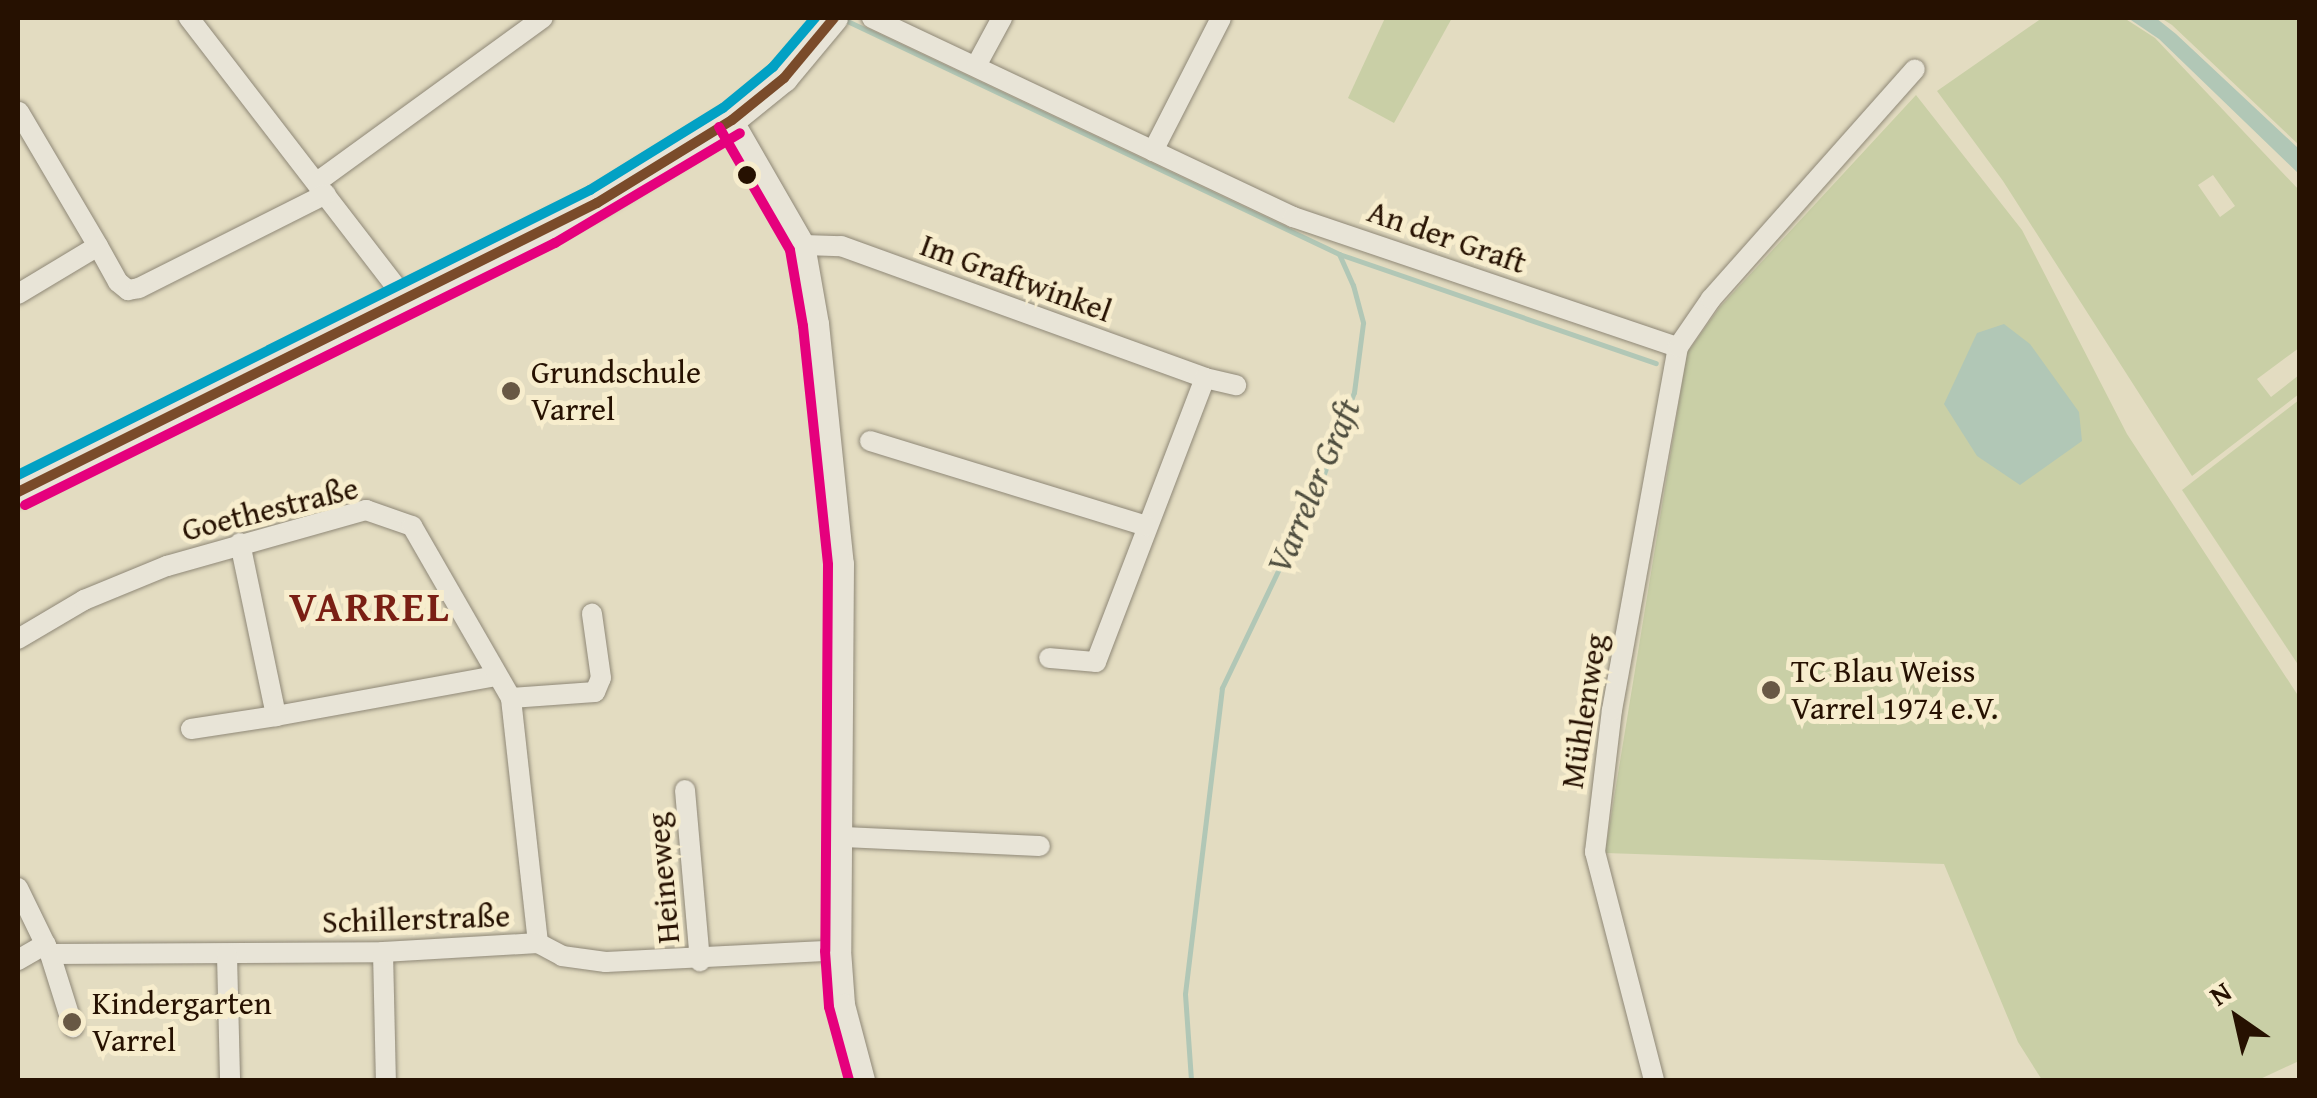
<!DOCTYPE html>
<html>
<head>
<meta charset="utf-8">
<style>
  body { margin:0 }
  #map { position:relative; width:2317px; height:1098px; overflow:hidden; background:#e3dcc1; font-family:"Gentium Book Plus",serif }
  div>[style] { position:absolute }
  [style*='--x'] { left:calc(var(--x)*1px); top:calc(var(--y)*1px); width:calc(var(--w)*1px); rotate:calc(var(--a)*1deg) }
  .green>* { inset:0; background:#c9cfa6 }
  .water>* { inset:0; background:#b1c7b6 }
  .stream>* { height:5px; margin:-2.5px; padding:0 2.5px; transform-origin:2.5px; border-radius:2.5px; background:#b1c7b6 }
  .roads { filter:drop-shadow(0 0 2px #8f8877) drop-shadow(0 0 2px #8f8877) }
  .minor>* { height:20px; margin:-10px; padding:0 10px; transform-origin:10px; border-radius:10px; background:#e8e4d7 }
  .tertiary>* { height:22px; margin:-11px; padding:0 11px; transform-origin:11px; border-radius:11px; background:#e8e4d7 }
  .secondary>* { height:28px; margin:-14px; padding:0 14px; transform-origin:14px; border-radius:14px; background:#e8e4d7 }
  .bus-1>* { height:10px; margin:-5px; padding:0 5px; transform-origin:5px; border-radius:5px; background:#7a4b2a }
  .bus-2>* { height:10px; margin:-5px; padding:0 5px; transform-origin:5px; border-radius:5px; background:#e5007d }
  .bus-3>* { height:10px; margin:-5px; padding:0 5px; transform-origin:5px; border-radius:5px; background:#02a1c4 }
  .dots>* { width:28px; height:28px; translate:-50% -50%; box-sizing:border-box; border:5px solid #f7edcd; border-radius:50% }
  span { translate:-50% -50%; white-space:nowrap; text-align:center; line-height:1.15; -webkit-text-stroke:10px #f7edcd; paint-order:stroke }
  .street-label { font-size:32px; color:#261101 }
  .poi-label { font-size:32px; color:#261101 }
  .left { translate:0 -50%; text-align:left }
  .water-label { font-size:35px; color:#4f4e3f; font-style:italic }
  .district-label { font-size:42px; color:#7a1f14; font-weight:700; letter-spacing:2.5px }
  .frame { position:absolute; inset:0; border:20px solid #261101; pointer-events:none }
  .north { position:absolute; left:2187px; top:968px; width:100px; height:100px; -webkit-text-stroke:8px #f7edcd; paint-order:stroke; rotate:326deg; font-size:28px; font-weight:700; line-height:40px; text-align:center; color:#261101 }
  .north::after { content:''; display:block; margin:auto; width:35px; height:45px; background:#261101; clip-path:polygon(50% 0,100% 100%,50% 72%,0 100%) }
</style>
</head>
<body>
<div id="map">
  <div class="green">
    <i style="clip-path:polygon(1385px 18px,1452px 18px,1394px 123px,1348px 98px)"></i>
    <i style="clip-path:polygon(evenodd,2042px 18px,2124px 18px,2155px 38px,2299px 190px,2299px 348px,2257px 379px,2271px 397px,2299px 375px,2299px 394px,2192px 476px,2003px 181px,1937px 91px,2042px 18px,2213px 175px,2235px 206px,2220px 217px,2198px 185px,2213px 175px)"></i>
    <i style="clip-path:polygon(2161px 18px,2299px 18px,2299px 145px,2172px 25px)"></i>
    <i style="clip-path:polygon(1916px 95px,2022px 230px,2127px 434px,2299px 697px,2299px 1061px,2258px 1080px,2042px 1080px,2018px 1042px,1944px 864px,1605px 853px,1687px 353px,1719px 308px)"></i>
    <i style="clip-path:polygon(2299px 400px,2299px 666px,2182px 490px)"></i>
  </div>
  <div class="water">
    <i style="clip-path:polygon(2128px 18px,2156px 18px,2176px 34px,2299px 149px,2299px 174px,2159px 39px)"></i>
    <i style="clip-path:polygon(2004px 324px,2030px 344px,2079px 412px,2082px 441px,2020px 485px,1977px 456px,1944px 404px,1977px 333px)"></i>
  </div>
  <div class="stream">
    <i style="--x:843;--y:19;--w:549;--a:25.35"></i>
    <i style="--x:1339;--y:254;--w:34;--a:66"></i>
    <i style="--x:1353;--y:285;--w:39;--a:75"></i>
    <i style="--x:1363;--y:323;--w:70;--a:97.4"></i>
    <i style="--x:1354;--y:392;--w:93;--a:110.2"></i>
    <i style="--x:1322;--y:479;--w:232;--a:115.6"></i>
    <i style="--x:1222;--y:688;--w:308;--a:96.9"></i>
    <i style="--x:1185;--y:994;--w:86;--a:86"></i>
    <i style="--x:1339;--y:254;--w:335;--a:19"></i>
  </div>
  <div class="roads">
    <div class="minor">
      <i style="--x:189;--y:18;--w:352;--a:52.4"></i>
      <i style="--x:872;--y:18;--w:466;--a:25.3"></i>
      <i style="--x:1293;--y:217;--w:406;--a:18.7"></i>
      <i style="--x:976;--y:66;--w:55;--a:-61.6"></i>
      <i style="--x:19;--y:112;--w:156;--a:59.5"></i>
      <i style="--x:1153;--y:151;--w:149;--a:-62.9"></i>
      <i style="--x:317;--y:182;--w:279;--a:-36"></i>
      <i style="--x:804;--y:245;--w:37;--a:2"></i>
      <i style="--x:841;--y:246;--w:387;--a:19.9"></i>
      <i style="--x:1205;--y:378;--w:304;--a:111"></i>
      <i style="--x:1096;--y:662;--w:47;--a:-175.1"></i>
      <i style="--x:18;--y:294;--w:93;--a:-31"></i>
      <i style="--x:98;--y:246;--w:41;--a:60.9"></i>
      <i style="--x:118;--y:282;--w:13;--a:39"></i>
      <i style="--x:128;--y:290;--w:11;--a:-10"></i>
      <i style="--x:139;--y:288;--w:209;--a:-26.7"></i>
      <i style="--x:1205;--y:378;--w:32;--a:13"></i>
      <i style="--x:870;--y:441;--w:289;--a:17.1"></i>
      <i style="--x:240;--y:543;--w:177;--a:78.2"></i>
      <i style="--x:276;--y:716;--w:224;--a:-10.3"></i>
      <i style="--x:18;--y:639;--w:77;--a:-30.6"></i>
      <i style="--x:84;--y:600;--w:90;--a:-22.3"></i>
      <i style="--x:167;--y:566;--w:207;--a:-15.7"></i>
      <i style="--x:366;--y:510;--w:49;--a:19.2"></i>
      <i style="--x:412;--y:526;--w:198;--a:60.1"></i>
      <i style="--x:191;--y:729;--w:86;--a:-8.7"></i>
      <i style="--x:685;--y:790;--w:172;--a:85"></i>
      <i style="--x:843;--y:837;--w:197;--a:2.6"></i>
      <i style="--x:18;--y:888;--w:73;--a:64.1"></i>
      <i style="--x:50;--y:954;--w:77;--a:72.5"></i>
      <i style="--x:538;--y:943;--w:246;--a:-96.3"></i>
      <i style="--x:511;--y:698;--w:84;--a:-4.1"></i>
      <i style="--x:595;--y:692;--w:15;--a:-67"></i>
      <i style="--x:601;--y:678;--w:65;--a:-98"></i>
      <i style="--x:383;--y:952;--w:128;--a:88.7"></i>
      <i style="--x:50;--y:954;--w:333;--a:-0.3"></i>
      <i style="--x:383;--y:952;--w:155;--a:-3.3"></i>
      <i style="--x:538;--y:943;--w:27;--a:28"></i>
      <i style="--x:562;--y:956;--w:44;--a:7.8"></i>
      <i style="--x:606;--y:962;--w:234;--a:-2.9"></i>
      <i style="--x:227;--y:955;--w:125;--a:88.6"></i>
      <i style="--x:18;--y:960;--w:32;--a:-30"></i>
      <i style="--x:1654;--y:1080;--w:236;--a:-104.5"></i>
      <i style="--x:1595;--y:852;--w:143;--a:-83.2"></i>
      <i style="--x:1612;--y:710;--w:369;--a:-79.7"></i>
      <i style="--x:1678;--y:347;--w:58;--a:-55.5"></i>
      <i style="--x:1711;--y:299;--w:307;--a:-48.4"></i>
    </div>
    <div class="tertiary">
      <i style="--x:732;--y:120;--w:144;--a:60.1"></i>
      <i style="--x:804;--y:245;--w:80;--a:80"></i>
      <i style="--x:818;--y:324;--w:241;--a:84.1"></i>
      <i style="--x:843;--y:564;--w:386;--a:90.4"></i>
      <i style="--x:840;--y:950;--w:55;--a:85.8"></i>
      <i style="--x:844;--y:1005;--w:78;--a:75.1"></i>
    </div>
    <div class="secondary">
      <i style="--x:18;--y:492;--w:647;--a:-26.53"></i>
      <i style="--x:597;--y:203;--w:158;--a:-31.6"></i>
      <i style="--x:732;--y:120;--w:67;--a:-38.9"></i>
      <i style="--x:784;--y:78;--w:78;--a:-50.2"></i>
    </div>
  </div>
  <div class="bus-1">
    <i style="--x:18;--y:492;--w:647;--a:-26.53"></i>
    <i style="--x:597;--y:203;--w:158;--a:-31.6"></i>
    <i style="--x:732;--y:120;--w:67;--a:-38.9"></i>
    <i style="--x:784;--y:78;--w:78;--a:-50.2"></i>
  </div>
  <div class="bus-2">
    <i style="--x:719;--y:127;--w:142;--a:60"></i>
    <i style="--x:790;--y:250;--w:77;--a:80.3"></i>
    <i style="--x:803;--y:326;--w:240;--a:84"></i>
    <i style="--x:828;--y:565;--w:386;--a:90.4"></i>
    <i style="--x:825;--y:951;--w:56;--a:85.9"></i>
    <i style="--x:829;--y:1007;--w:76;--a:74.7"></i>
    <i style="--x:25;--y:505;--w:591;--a:-26.31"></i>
    <i style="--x:555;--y:243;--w:215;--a:-30.7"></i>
  </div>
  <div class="bus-3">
    <i style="--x:18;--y:475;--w:639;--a:-26.48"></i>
    <i style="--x:590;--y:190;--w:156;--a:-31.7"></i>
    <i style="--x:723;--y:108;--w:65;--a:-39.4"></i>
    <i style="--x:773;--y:67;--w:65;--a:-49.4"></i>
  </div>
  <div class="dots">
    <i style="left:747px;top:175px;background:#261101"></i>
    <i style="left:511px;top:391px;background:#685844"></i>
    <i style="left:1771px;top:690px;background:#685844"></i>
    <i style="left:72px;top:1022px;background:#685844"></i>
  </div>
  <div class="street-label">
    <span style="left:1447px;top:237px;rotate:19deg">An der Graft</span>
    <span style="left:1016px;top:278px;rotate:20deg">Im Graftwinkel</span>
    <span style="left:270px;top:509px;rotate:-14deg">Goethestraße</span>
    <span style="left:1584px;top:711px;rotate:-81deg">Mühlenweg</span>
    <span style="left:663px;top:878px;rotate:-95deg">Heineweg</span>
    <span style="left:416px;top:919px;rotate:-2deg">Schillerstraße</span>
  </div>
  <div class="poi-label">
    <span class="left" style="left:531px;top:391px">Grundschule<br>Varrel</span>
    <span class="left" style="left:1791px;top:690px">TC Blau Weiss<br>Varrel 1974 e.V.</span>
    <span class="left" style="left:92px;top:1022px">Kindergarten<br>Varrel</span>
  </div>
  <div class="water-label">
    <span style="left:1313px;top:486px;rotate:-67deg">Varreler Graft</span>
  </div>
  <div class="district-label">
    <span style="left:370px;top:606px">VARREL</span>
  </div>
  <div class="frame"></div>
  <div class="north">N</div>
</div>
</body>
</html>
